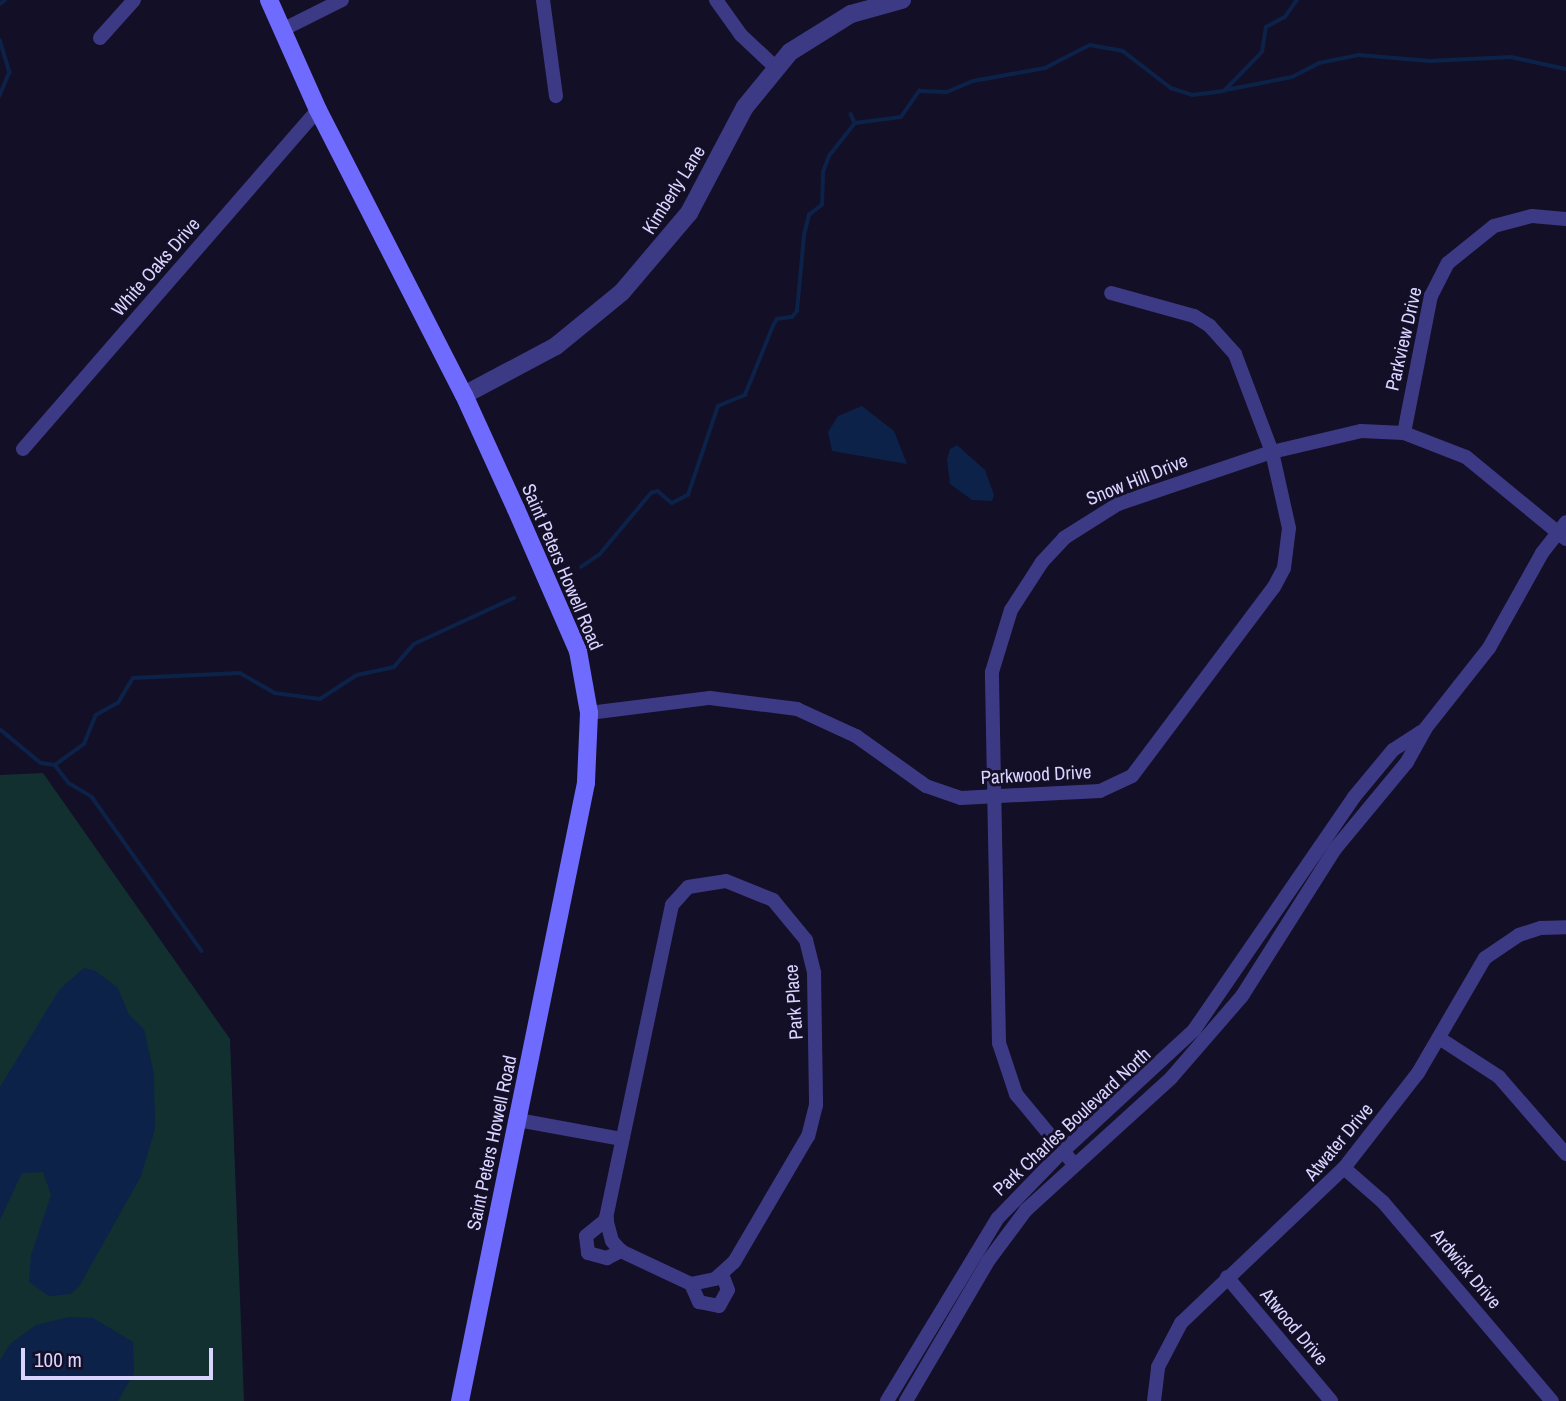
<!DOCTYPE html>
<html>
<head>
<meta charset="utf-8">
<style>
  body { margin:0 }
  #map { position:relative; width:1566px; height:1401px; overflow:hidden; background:#130f26; font-family:"Archivo Narrow",sans-serif }
  div>[style] { position:absolute }
  [style*='--x'] { left:calc(var(--x)*1px); top:calc(var(--y)*1px); width:calc(var(--w)*1px); rotate:calc(var(--a)*1deg) }
  .green>* { inset:0; background:#12302f }
  .water>* { inset:0; background:#0c2248 }
  .stream>* { height:3.5px; margin:-1.75px; padding:0 1.75px; transform-origin:1.75px; border-radius:1.75px; background:#0c2248 }
  .minor>* { height:14px; margin:-7px; padding:0 7px; transform-origin:7px; border-radius:7px; background:#3d3a85 }
  .tertiary>* { height:18px; margin:-9px; padding:0 9px; transform-origin:9px; border-radius:9px; background:#3d3a85 }
  .secondary>* { height:18px; margin:-9px; padding:0 9px; transform-origin:9px; border-radius:9px; background:#6f6bff }
  span { translate:-50% -50%; white-space:nowrap; text-align:center; line-height:1.15; -webkit-text-stroke:6px #130f26; paint-order:stroke }
  .street-label { font-size:19px; color:#d9d4ff }
  .scale { position:absolute; left:21px; top:1348px; width:192px; height:32px; box-sizing:border-box; border:4px solid #d9d4ff; border-top:0; padding-left:9px; font-size:21px; line-height:24px; white-space:nowrap; color:#d9d4ff; -webkit-text-stroke:5px #130f26; paint-order:stroke }
</style>
</head>
<body>
<div id="map">
  <div class="green">
    <i style="clip-path:polygon(43px 773px,230px 1039px,244px 1401px,0 1401px,0 775px)"></i>
  </div>
  <div class="water">
    <i style="clip-path:polygon(862px 406px,894px 431px,907px 464px,832px 451px,828px 432px,838px 416px)"></i>
    <i style="clip-path:polygon(957px 445px,985px 470px,994px 495px,992px 501px,972px 500px,950px 484px,947px 459px,950px 449px)"></i>
    <i style="clip-path:polygon(84px 968px,94px 970px,118px 988px,128px 1013px,144px 1029px,154px 1074px,155px 1129px,141px 1176px,80px 1285px,71px 1294px,49px 1296px,29px 1282px,31px 1255px,51px 1195px,43px 1172px,22px 1173px,0 1220px,0 1087px,59px 990px)"></i>
    <i style="clip-path:polygon(69px 1317px,93px 1318px,133px 1342px,134px 1373px,118px 1401px,0 1401px,0 1360px,10px 1344px,36px 1325px)"></i>
  </div>
  <div class="stream">
    <i style="--x:0;--y:4;--w:6;--a:-39"></i>
    <i style="--x:0;--y:40;--w:34;--a:73"></i>
    <i style="--x:10;--y:72;--w:26;--a:113"></i>
    <i style="--x:1226;--y:90;--w:67;--a:-11.1"></i>
    <i style="--x:1292;--y:77;--w:30;--a:-27"></i>
    <i style="--x:1319;--y:63;--w:41;--a:-11.3"></i>
    <i style="--x:1359;--y:55;--w:71;--a:4.8"></i>
    <i style="--x:1430;--y:61;--w:81;--a:-2.8"></i>
    <i style="--x:1511;--y:57;--w:56;--a:12.3"></i>
    <i style="--x:851;--y:114;--w:10;--a:66"></i>
    <i style="--x:581;--y:567;--w:22;--a:-34"></i>
    <i style="--x:599;--y:555;--w:81;--a:-50"></i>
    <i style="--x:651;--y:493;--w:7;--a:-16"></i>
    <i style="--x:658;--y:491;--w:18;--a:41"></i>
    <i style="--x:672;--y:503;--w:18;--a:-27"></i>
    <i style="--x:688;--y:495;--w:94;--a:-71.4"></i>
    <i style="--x:718;--y:406;--w:29;--a:-22"></i>
    <i style="--x:745;--y:395;--w:74;--a:-67.9"></i>
    <i style="--x:773;--y:326;--w:8;--a:-60"></i>
    <i style="--x:777;--y:319;--w:15;--a:-8"></i>
    <i style="--x:792;--y:317;--w:8;--a:-50"></i>
    <i style="--x:797;--y:311;--w:76;--a:-84.7"></i>
    <i style="--x:804;--y:235;--w:21;--a:-76"></i>
    <i style="--x:809;--y:215;--w:16;--a:-38"></i>
    <i style="--x:822;--y:205;--w:33;--a:-88"></i>
    <i style="--x:823;--y:172;--w:17;--a:-69"></i>
    <i style="--x:829;--y:156;--w:42;--a:-51.8"></i>
    <i style="--x:855;--y:123;--w:46;--a:-7.4"></i>
    <i style="--x:901;--y:117;--w:32;--a:-55"></i>
    <i style="--x:919;--y:91;--w:28;--a:2"></i>
    <i style="--x:947;--y:92;--w:28;--a:-23"></i>
    <i style="--x:973;--y:81;--w:73;--a:-10.2"></i>
    <i style="--x:1045;--y:68;--w:51;--a:-27.1"></i>
    <i style="--x:1090;--y:45;--w:34;--a:10"></i>
    <i style="--x:1123;--y:51;--w:61;--a:37.6"></i>
    <i style="--x:1171;--y:88;--w:22;--a:18"></i>
    <i style="--x:1192;--y:95;--w:32;--a:-7"></i>
    <i style="--x:1224;--y:91;--w:54;--a:-45.7"></i>
    <i style="--x:1262;--y:52;--w:25;--a:-81"></i>
    <i style="--x:1266;--y:27;--w:21;--a:-28"></i>
    <i style="--x:1285;--y:17;--w:21;--a:-55"></i>
    <i style="--x:0;--y:729;--w:53;--a:39.7"></i>
    <i style="--x:41;--y:763;--w:14;--a:8"></i>
    <i style="--x:55;--y:765;--w:36;--a:-36"></i>
    <i style="--x:84;--y:744;--w:31;--a:-68"></i>
    <i style="--x:96;--y:715;--w:25;--a:-29"></i>
    <i style="--x:118;--y:703;--w:29;--a:-59"></i>
    <i style="--x:133;--y:678;--w:107;--a:-2.7"></i>
    <i style="--x:240;--y:673;--w:40;--a:29.7"></i>
    <i style="--x:275;--y:693;--w:45;--a:7.6"></i>
    <i style="--x:320;--y:699;--w:44;--a:-33"></i>
    <i style="--x:357;--y:675;--w:38;--a:-12"></i>
    <i style="--x:394;--y:667;--w:30;--a:-49"></i>
    <i style="--x:414;--y:644;--w:110;--a:-24.7"></i>
    <i style="--x:55;--y:765;--w:23;--a:52"></i>
    <i style="--x:69;--y:783;--w:27;--a:31"></i>
    <i style="--x:92;--y:797;--w:189;--a:54.5"></i>
  </div>
  <div class="minor">
    <i style="--x:543;--y:0;--w:97;--a:82.3"></i>
    <i style="--x:716;--y:0;--w:43;--a:54.5"></i>
    <i style="--x:741;--y:35;--w:45;--a:43.2"></i>
    <i style="--x:282;--y:30;--w:67;--a:-26.6"></i>
    <i style="--x:100;--y:38;--w:51;--a:-48.2"></i>
    <i style="--x:1404;--y:433;--w:140;--a:-78.9"></i>
    <i style="--x:1431;--y:296;--w:37;--a:-63"></i>
    <i style="--x:1448;--y:263;--w:59;--a:-38.8"></i>
    <i style="--x:1494;--y:226;--w:39;--a:-15"></i>
    <i style="--x:1532;--y:216;--w:34;--a:5"></i>
    <i style="--x:23;--y:449;--w:449;--a:-49"></i>
    <i style="--x:589;--y:713;--w:122;--a:-7.1"></i>
    <i style="--x:710;--y:698;--w:88;--a:7.2"></i>
    <i style="--x:797;--y:709;--w:65;--a:24.6"></i>
    <i style="--x:856;--y:736;--w:86;--a:35.5"></i>
    <i style="--x:926;--y:786;--w:37;--a:19"></i>
    <i style="--x:961;--y:798;--w:139;--a:-2.9"></i>
    <i style="--x:1100;--y:791;--w:35;--a:-25"></i>
    <i style="--x:1132;--y:776;--w:236;--a:-53.1"></i>
    <i style="--x:1274;--y:587;--w:21;--a:-62"></i>
    <i style="--x:1284;--y:568;--w:40;--a:-82.9"></i>
    <i style="--x:1289;--y:528;--w:78;--a:-102.6"></i>
    <i style="--x:1272;--y:452;--w:105;--a:-110.7"></i>
    <i style="--x:1235;--y:354;--w:38;--a:-132"></i>
    <i style="--x:1210;--y:326;--w:19;--a:-148"></i>
    <i style="--x:1194;--y:316;--w:86;--a:-164.5"></i>
    <i style="--x:726;--y:881;--w:51;--a:22"></i>
    <i style="--x:773;--y:900;--w:52;--a:50.5"></i>
    <i style="--x:806;--y:940;--w:34;--a:76"></i>
    <i style="--x:814;--y:973;--w:132;--a:89.1"></i>
    <i style="--x:816;--y:1105;--w:32;--a:104"></i>
    <i style="--x:808;--y:1136;--w:146;--a:120.4"></i>
    <i style="--x:734;--y:1262;--w:25;--a:138"></i>
    <i style="--x:715;--y:1279;--w:25;--a:168"></i>
    <i style="--x:691;--y:1284;--w:77;--a:-154.8"></i>
    <i style="--x:621;--y:1251;--w:13;--a:-132"></i>
    <i style="--x:612;--y:1241;--w:24;--a:-105"></i>
    <i style="--x:606;--y:1218;--w:320;--a:-78.1"></i>
    <i style="--x:672;--y:905;--w:24;--a:-48"></i>
    <i style="--x:688;--y:887;--w:38;--a:-9"></i>
    <i style="--x:1439;--y:1038;--w:72;--a:33"></i>
    <i style="--x:1499;--y:1077;--w:102;--a:49"></i>
    <i style="--x:518;--y:1120;--w:106;--a:10.4"></i>
    <i style="--x:1073;--y:1163;--w:89;--a:-129.6"></i>
    <i style="--x:1016;--y:1094;--w:54;--a:-108.4"></i>
    <i style="--x:999;--y:1043;--w:371;--a:-91.1"></i>
    <i style="--x:992;--y:672;--w:65;--a:-73"></i>
    <i style="--x:1011;--y:610;--w:57;--a:-57.1"></i>
    <i style="--x:1042;--y:562;--w:33;--a:-47"></i>
    <i style="--x:1064;--y:538;--w:64;--a:-32.2"></i>
    <i style="--x:1118;--y:504;--w:163;--a:-18.7"></i>
    <i style="--x:1272;--y:452;--w:91;--a:-13.3"></i>
    <i style="--x:1361;--y:431;--w:43;--a:2.7"></i>
    <i style="--x:1404;--y:433;--w:66;--a:21.2"></i>
    <i style="--x:1466;--y:457;--w:129;--a:39.4"></i>
    <i style="--x:1344;--y:1168;--w:52;--a:41.1"></i>
    <i style="--x:1383;--y:1202;--w:261;--a:49.7"></i>
    <i style="--x:607;--y:1219;--w:27;--a:141"></i>
    <i style="--x:586;--y:1236;--w:17;--a:83"></i>
    <i style="--x:588;--y:1253;--w:20;--a:15"></i>
    <i style="--x:607;--y:1258;--w:16;--a:-27"></i>
    <i style="--x:1227;--y:1277;--w:162;--a:50"></i>
    <i style="--x:691;--y:1284;--w:20;--a:66"></i>
    <i style="--x:699;--y:1302;--w:20;--a:11"></i>
    <i style="--x:719;--y:1306;--w:18;--a:-61"></i>
    <i style="--x:728;--y:1290;--w:17;--a:-111"></i>
    <i style="--x:887;--y:1401;--w:214;--a:-58.8"></i>
    <i style="--x:998;--y:1218;--w:92;--a:-45.9"></i>
    <i style="--x:1062;--y:1152;--w:180;--a:-42.7"></i>
    <i style="--x:1194;--y:1030;--w:283;--a:-55.5"></i>
    <i style="--x:1354;--y:797;--w:61;--a:-50.3"></i>
    <i style="--x:1393;--y:750;--w:33;--a:-33"></i>
    <i style="--x:906;--y:1401;--w:162;--a:-59.6"></i>
    <i style="--x:988;--y:1261;--w:64;--a:-53.3"></i>
    <i style="--x:1026;--y:1210;--w:196;--a:-42.3"></i>
    <i style="--x:1171;--y:1078;--w:108;--a:-49.1"></i>
    <i style="--x:1242;--y:996;--w:174;--a:-57.7"></i>
    <i style="--x:1335;--y:849;--w:113;--a:-50.4"></i>
    <i style="--x:1407;--y:762;--w:38;--a:-61"></i>
    <i style="--x:1425;--y:729;--w:103;--a:-51.7"></i>
    <i style="--x:1489;--y:648;--w:109;--a:-60.8"></i>
    <i style="--x:1542;--y:553;--w:39;--a:-52"></i>
    <i style="--x:1154;--y:1401;--w:34;--a:-83"></i>
    <i style="--x:1158;--y:1367;--w:50;--a:-62.4"></i>
    <i style="--x:1181;--y:1323;--w:225;--a:-43.6"></i>
    <i style="--x:1344;--y:1168;--w:120;--a:-52.1"></i>
    <i style="--x:1418;--y:1073;--w:133;--a:-59.8"></i>
    <i style="--x:1485;--y:958;--w:41;--a:-34.1"></i>
    <i style="--x:1519;--y:935;--w:23;--a:-18"></i>
    <i style="--x:1541;--y:928;--w:25;--a:-2"></i>
  </div>
  <div class="tertiary">
    <i style="--x:464;--y:395;--w:104;--a:-28"></i>
    <i style="--x:556;--y:346;--w:85;--a:-39.3"></i>
    <i style="--x:622;--y:292;--w:104;--a:-49.7"></i>
    <i style="--x:689;--y:213;--w:120;--a:-62.2"></i>
    <i style="--x:745;--y:107;--w:71;--a:-50.7"></i>
    <i style="--x:790;--y:52;--w:72;--a:-31.9"></i>
    <i style="--x:851;--y:14;--w:53;--a:-15.4"></i>
  </div>
  <div class="secondary">
    <i style="--x:269;--y:0;--w:120;--a:66"></i>
    <i style="--x:318;--y:110;--w:320;--a:62.9"></i>
    <i style="--x:464;--y:395;--w:125;--a:65.5"></i>
    <i style="--x:516;--y:509;--w:155;--a:66.4"></i>
    <i style="--x:578;--y:651;--w:63;--a:79.9"></i>
    <i style="--x:589;--y:713;--w:70;--a:92.5"></i>
    <i style="--x:586;--y:783;--w:631;--a:101.52"></i>
  </div>
  <div class="street-label">
    <span style="left:674px;top:190px;rotate:-58deg">Kimberly Lane</span>
    <span style="left:156px;top:267px;rotate:-49deg">White Oaks Drive</span>
    <span style="left:1404px;top:339px;rotate:-77deg">Parkview Drive</span>
    <span style="left:1137px;top:480px;rotate:-22deg">Snow Hill Drive</span>
    <span style="left:562px;top:567px;rotate:67deg">Saint Peters Howell Road</span>
    <span style="left:1036px;top:775px;rotate:-3deg">Parkwood Drive</span>
    <span style="left:794px;top:1002px;rotate:-94deg">Park Place</span>
    <span style="left:1072px;top:1122px;rotate:-43deg">Park Charles Boulevard North</span>
    <span style="left:1339px;top:1142px;rotate:-50deg">Atwater Drive</span>
    <span style="left:492px;top:1143px;rotate:-78deg">Saint Peters Howell Road</span>
    <span style="left:1466px;top:1269px;rotate:50deg">Ardwick Drive</span>
    <span style="left:1294px;top:1327px;rotate:50deg">Atwood Drive</span>
  </div>
  <div class="scale">100 m</div>
</div>
</body>
</html>
